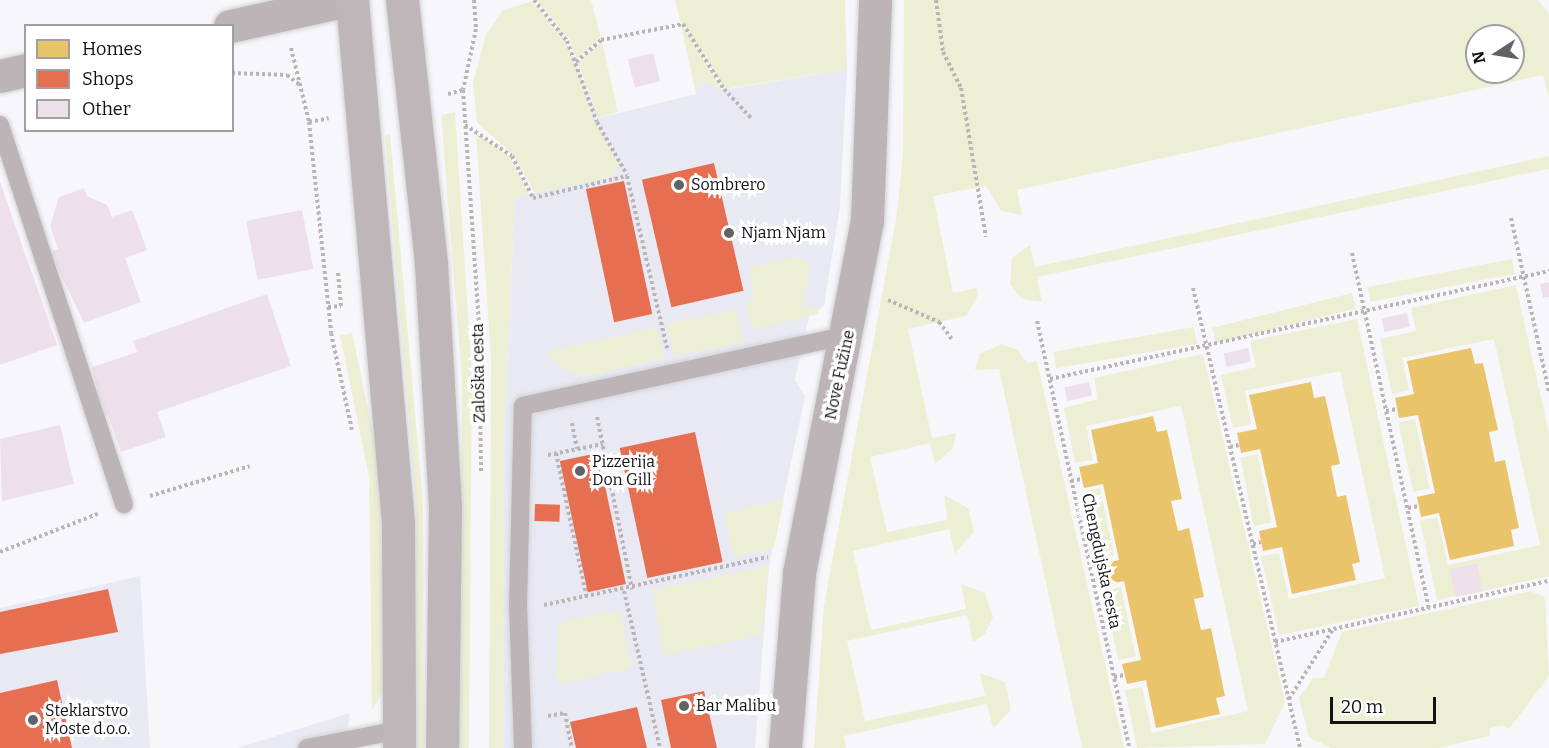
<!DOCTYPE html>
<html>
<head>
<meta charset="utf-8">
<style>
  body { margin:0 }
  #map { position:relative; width:1549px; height:748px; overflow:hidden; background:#f7f7fb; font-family:Bitter,serif }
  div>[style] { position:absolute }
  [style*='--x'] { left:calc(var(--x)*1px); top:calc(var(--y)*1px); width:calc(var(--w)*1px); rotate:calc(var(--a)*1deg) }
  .built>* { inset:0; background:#e8e9f3 }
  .green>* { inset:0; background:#edefd4; transform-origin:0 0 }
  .homes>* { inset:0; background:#e9c46a }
  .shops>* { inset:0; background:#e76f51; transform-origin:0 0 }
  .building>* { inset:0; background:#eee0e8; transform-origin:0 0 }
  .path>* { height:4px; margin-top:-2px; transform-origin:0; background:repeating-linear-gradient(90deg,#bab4b7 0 3px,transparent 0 6px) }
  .roads { filter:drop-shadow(0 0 2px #d3d3d6) drop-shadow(0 0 2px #d3d3d6) }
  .service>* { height:18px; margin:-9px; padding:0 9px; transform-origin:9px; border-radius:9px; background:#bdb4b7 }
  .tertiary>* { height:33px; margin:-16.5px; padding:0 16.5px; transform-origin:16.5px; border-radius:16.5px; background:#bdb4b7 }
  .primary>* { height:33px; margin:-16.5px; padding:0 16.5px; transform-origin:16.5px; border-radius:16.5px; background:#bfb6ba }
  .dots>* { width:16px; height:16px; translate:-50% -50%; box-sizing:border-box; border:3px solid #fff; border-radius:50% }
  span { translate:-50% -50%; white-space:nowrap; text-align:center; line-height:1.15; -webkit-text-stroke:6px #fff; paint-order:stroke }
  .poi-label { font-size:16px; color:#121216 }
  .left { translate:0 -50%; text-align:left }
  .street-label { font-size:16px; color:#121216 }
  .legend { position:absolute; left:24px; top:24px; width:210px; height:108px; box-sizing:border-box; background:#fff; border:2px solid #a0a0a2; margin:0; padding:8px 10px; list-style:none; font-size:18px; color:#121216 }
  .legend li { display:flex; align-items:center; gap:12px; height:30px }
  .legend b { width:30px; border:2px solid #a0a0a2 }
  .north { position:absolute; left:1465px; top:24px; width:60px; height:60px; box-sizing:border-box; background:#fff; border:2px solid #a0a0a2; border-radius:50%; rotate:258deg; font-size:16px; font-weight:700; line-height:24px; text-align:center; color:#121216 }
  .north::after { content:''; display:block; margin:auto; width:21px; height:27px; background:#626266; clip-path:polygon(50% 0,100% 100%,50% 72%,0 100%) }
  .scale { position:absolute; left:1330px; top:697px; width:106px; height:27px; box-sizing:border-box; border:3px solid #121216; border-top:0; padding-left:8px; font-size:18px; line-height:21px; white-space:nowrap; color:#121216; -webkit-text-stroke:4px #fff; paint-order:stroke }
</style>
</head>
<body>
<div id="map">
  <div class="built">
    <i style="clip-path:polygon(560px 27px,599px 118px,696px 94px,703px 80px,723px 90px,847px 69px,840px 206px,824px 306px,809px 317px,795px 380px,805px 397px,769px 566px,755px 748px,503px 748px,502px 474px,515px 197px,613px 176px,546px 187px,571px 56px,557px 32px)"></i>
    <i style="clip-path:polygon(140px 576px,150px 748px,0 748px,0 608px)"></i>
    <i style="clip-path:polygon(350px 713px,345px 748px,237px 748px)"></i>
  </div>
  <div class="green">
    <i style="clip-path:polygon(536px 0,591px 0,601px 38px,577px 59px,569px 39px)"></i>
    <i style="clip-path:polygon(675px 0,845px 0,847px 69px,725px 89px,680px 21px)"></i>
    <i style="clip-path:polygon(evenodd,904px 0,1538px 0,1549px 14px,1549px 99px,1543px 75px,1017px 190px,1022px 215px,1001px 211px,986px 186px,933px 196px,953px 293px,977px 288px,978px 295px,966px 316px,908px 329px,932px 438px,956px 433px,953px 448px,935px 464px,930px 443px,870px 457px,887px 532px,947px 520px,944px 495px,968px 508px,974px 531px,955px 554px,949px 529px,853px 551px,871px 630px,966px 609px,961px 584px,985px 593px,993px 618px,984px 635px,973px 642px,967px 615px,847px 641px,865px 721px,985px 696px,980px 673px,1005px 682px,1011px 710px,993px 729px,987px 704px,844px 736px,846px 748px,814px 748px,824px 605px,896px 220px,903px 156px,904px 0,1477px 36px,1513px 36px,1513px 72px,1477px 72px,1477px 36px)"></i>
    <i style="clip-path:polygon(532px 1px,566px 43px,596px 124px,619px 164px,613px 176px,535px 193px,513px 154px,477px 123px,473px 82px,486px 35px,502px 11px)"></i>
    <i style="clip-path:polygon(681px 26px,683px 26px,722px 90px,703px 80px,696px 94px)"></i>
    <i style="clip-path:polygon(602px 42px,618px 112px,598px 118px,578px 62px)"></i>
    <i style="clip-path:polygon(455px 112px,472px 378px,469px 748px,459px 748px,462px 379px,441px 115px)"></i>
    <i style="clip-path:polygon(476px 133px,509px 156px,529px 194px,515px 198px,504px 431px,503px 748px,489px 748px,491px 360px)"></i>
    <i style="clip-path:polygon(390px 134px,423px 502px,424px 748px,417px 748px,416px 503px,385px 136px)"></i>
    <i style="clip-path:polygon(1549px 156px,1549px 169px,1037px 277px,1042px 302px,1022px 299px,1010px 285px,1012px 258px,1030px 245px,1035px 267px)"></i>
    <i style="clip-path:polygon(800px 257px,810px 263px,802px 308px,820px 307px,818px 314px,752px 329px,745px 302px,754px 300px,750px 267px)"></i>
    <i style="left:1512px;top:259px;width:15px;height:147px;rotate:79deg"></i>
    <i style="clip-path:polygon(1516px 285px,1549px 433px,1549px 576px,1483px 591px,1476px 563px,1450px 569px,1456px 596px,1437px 600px,1420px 521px,1437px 517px,1448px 565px,1540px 545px,1494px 339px,1402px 358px,1409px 390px,1392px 394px,1380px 339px,1416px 331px,1411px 308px)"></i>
    <i style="left:1352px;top:293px;width:16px;height:144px;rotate:76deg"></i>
    <i style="left:737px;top:310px;width:33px;height:71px;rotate:79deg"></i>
    <i style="clip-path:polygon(1357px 319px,1419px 606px,1279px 635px,1261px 556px,1279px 553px,1289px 599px,1385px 578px,1340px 371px,1245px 391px,1251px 424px,1233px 428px,1221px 375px,1256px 367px,1250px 341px)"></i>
    <i style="left:1194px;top:327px;width:17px;height:143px;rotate:80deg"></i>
    <i style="clip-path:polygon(657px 328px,664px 358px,586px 376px,564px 370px,546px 352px)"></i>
    <i style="clip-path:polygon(352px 333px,374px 437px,381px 509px,383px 691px,372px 711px,369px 477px,340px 335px)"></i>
    <i style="clip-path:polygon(1001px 344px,1018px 350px,1027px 363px,1037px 361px,1124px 748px,1082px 748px,999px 369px,975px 370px,980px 354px)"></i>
    <i style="clip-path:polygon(1203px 354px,1285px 702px,1265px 744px,1137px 748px,1125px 690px,1142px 687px,1152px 733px,1248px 711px,1181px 406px,1086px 426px,1093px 460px,1075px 463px,1064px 408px,1098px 399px,1094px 378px)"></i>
    <i style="left:1415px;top:419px;width:71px;height:17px;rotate:78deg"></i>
    <i style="left:1258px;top:454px;width:70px;height:18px;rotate:79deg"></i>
    <i style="left:1100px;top:488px;width:69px;height:18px;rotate:78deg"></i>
    <i style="clip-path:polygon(784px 499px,774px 548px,734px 557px,725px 513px)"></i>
    <i style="clip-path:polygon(769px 566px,761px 635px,664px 655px,653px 590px)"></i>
    <i style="left:1121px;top:587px;width:71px;height:18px;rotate:78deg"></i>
    <i style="clip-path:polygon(1531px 591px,1545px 598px,1549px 676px,1509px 729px,1502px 725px,1490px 728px,1490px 736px,1437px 748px,1331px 748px,1309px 737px,1299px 698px,1313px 678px,1324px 678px,1342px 632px)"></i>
    <i style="clip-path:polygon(619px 610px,632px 668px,557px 684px,558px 623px)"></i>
  </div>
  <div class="homes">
    <i style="clip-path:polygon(1471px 348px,1475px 364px,1483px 363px,1498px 430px,1489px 432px,1495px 462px,1505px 460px,1519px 528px,1511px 530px,1514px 546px,1450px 560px,1439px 513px,1421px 517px,1417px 497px,1435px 493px,1418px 415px,1399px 418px,1395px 398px,1414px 394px,1407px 361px)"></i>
    <i style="clip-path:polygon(1311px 382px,1314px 398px,1325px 396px,1340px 464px,1331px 466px,1337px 497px,1346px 495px,1360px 562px,1352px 564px,1356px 580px,1292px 594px,1282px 547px,1263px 551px,1259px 531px,1277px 527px,1260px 449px,1241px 453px,1237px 433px,1257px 429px,1249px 395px)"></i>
    <i style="clip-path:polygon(1153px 416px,1157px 432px,1167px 430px,1182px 499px,1171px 501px,1178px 531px,1189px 528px,1204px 597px,1194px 599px,1201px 630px,1211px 628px,1225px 696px,1216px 698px,1220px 714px,1156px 728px,1146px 680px,1127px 684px,1122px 664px,1141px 660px,1124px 581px,1105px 585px,1100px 564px,1119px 560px,1103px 484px,1084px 488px,1079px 467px,1098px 463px,1091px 430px)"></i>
  </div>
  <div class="shops">
    <i style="left:714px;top:163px;width:131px;height:74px;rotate:77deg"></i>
    <i style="left:624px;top:181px;width:136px;height:39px;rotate:78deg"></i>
    <i style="left:695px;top:432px;width:133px;height:77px;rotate:78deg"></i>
    <i style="left:598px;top:453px;width:134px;height:39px;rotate:78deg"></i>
    <i style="left:535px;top:504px;width:25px;height:17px;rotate:2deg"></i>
    <i style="clip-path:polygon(108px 589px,118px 632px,0 654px,0 612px)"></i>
    <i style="clip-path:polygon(57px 680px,72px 748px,0 748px,0 693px)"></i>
    <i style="clip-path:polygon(704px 691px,717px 748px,671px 748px,661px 700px)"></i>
    <i style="clip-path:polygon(637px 707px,647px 748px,576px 748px,570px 722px)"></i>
  </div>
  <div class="building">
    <i style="left:653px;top:53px;width:29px;height:26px;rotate:76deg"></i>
    <i style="clip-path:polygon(0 182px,57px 345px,0 365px)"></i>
    <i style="clip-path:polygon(84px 188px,87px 196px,107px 205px,112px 217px,132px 210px,147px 250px,125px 258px,141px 302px,84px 323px,50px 252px,58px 249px,50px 226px,59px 197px)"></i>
    <i style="left:302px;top:210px;width:60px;height:57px;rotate:79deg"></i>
    <i style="clip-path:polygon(1549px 282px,1549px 297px,1543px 298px,1540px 284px)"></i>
    <i style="clip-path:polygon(267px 294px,291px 366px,157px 412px,166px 437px,121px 452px,108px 415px,103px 417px,92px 367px,137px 352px,133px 341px)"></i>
    <i style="left:1407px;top:313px;width:14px;height:26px;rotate:78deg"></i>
    <i style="left:1248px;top:348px;width:14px;height:25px;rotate:78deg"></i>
    <i style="left:1089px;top:382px;width:14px;height:25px;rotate:78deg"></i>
    <i style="clip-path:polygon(60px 425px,74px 484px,2px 501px,0 439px)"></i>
    <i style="left:1477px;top:563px;width:29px;height:28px;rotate:78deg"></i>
  </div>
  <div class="path">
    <i style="--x:474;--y:0;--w:29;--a:86"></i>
    <i style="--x:476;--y:29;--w:62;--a:102"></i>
    <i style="--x:463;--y:90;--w:235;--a:86.1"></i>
    <i style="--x:479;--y:324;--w:147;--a:89.2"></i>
    <i style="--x:534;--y:0;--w:53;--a:51.2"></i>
    <i style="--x:567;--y:41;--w:86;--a:69.7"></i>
    <i style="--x:597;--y:122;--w:61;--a:60.5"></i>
    <i style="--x:936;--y:0;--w:52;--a:82.3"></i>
    <i style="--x:943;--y:52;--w:40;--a:63.4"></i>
    <i style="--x:961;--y:88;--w:151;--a:80.5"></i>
    <i style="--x:291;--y:48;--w:76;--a:76.3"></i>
    <i style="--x:309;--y:122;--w:212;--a:84"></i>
    <i style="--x:331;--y:333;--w:99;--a:77.8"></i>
    <i style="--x:576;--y:62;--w:33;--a:-41"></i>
    <i style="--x:601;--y:40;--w:84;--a:-11"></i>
    <i style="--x:683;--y:24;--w:77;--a:57.8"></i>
    <i style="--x:724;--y:89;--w:40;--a:47"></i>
    <i style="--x:232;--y:73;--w:55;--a:2.1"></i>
    <i style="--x:287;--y:75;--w:16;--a:38"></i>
    <i style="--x:448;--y:94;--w:16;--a:-15"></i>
    <i style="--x:309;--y:122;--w:20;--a:-11"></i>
    <i style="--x:465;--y:125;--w:56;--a:33.4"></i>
    <i style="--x:512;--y:156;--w:47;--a:63.4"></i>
    <i style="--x:533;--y:198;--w:97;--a:-13.2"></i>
    <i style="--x:627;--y:176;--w:177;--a:76.9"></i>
    <i style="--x:1511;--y:218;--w:179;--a:77.7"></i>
    <i style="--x:1352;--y:253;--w:363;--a:77.8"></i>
    <i style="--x:1193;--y:288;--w:472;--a:76.9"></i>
    <i style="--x:888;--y:300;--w:56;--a:23.3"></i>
    <i style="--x:939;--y:322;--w:21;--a:53"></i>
    <i style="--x:328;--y:307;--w:13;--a:-4"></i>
    <i style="--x:341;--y:306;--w:34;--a:-95"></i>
    <i style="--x:1037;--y:321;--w:437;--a:77.8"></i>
    <i style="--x:1050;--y:379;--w:511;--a:-12.21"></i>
    <i style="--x:1386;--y:411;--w:11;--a:-10"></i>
    <i style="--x:597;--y:417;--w:176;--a:78.5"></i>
    <i style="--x:572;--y:423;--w:26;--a:79"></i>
    <i style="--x:1230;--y:447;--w:9;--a:-13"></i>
    <i style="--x:556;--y:453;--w:149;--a:78"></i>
    <i style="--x:548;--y:455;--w:56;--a:-11.3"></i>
    <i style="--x:1071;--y:481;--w:11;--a:-10"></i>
    <i style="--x:150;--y:496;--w:104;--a:-16.7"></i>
    <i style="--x:1408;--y:508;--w:11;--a:-10"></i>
    <i style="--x:1253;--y:544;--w:8;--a:-14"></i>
    <i style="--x:0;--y:552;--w:107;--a:-21.3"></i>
    <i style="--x:1092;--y:578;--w:11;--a:-15"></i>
    <i style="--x:624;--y:591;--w:161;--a:77.1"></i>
    <i style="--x:544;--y:605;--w:229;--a:-12.1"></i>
    <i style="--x:1275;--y:642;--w:281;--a:-12.6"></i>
    <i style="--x:1114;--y:677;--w:11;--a:-10"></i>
    <i style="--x:1289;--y:699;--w:83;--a:-57.8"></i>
    <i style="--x:548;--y:716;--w:17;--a:-10"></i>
    <i style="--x:565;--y:713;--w:36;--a:79"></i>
  </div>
  <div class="roads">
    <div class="service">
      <i style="--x:0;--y:125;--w:399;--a:71.9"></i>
      <i style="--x:307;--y:748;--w:95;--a:-11"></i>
      <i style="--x:523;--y:748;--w:143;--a:-92"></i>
      <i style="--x:518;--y:605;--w:199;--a:-88.6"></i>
      <i style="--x:523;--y:406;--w:333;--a:-12.3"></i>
    </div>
    <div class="tertiary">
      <i style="--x:230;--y:26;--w:121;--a:-12.4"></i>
      <i style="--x:0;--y:76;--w:27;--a:-13"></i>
      <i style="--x:785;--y:748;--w:176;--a:-85.4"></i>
      <i style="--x:799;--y:573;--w:359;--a:-79.1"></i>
      <i style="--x:867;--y:221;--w:221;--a:-87.9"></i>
    </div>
    <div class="primary">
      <i style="--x:352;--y:0;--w:525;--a:84.97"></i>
      <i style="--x:398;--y:523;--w:225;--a:89.7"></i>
      <i style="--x:402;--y:0;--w:266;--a:83.7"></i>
      <i style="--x:431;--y:264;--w:244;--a:86.7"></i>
      <i style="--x:445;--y:508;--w:240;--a:90.7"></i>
    </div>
  </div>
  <div class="dots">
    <i style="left:679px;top:185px;background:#626266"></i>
    <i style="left:729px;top:233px;background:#626266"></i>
    <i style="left:580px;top:471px;background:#626266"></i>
    <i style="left:684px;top:706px;background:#626266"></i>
    <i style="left:33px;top:720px;background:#626266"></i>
  </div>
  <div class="poi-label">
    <span class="left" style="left:691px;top:185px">Sombrero</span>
    <span class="left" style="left:741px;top:233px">Njam Njam</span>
    <span class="left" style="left:592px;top:471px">Pizzerija<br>Don Gill</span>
    <span class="left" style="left:696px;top:706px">Bar Malibu</span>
    <span class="left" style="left:45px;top:720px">Steklarstvo<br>Moste d.o.o.</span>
  </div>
  <div class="street-label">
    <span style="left:479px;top:373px;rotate:-91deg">Zaloška cesta</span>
    <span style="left:840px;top:375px;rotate:-78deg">Nove Fužine</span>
    <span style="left:1101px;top:561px;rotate:78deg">Chengdujska cesta</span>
  </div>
  <ul class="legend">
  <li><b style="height:16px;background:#e9c46a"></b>Homes</li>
  <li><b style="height:16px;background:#e76f51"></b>Shops</li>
  <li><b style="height:16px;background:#eee0e8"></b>Other</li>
  </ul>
  <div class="north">N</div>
  <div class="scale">20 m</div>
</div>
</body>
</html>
